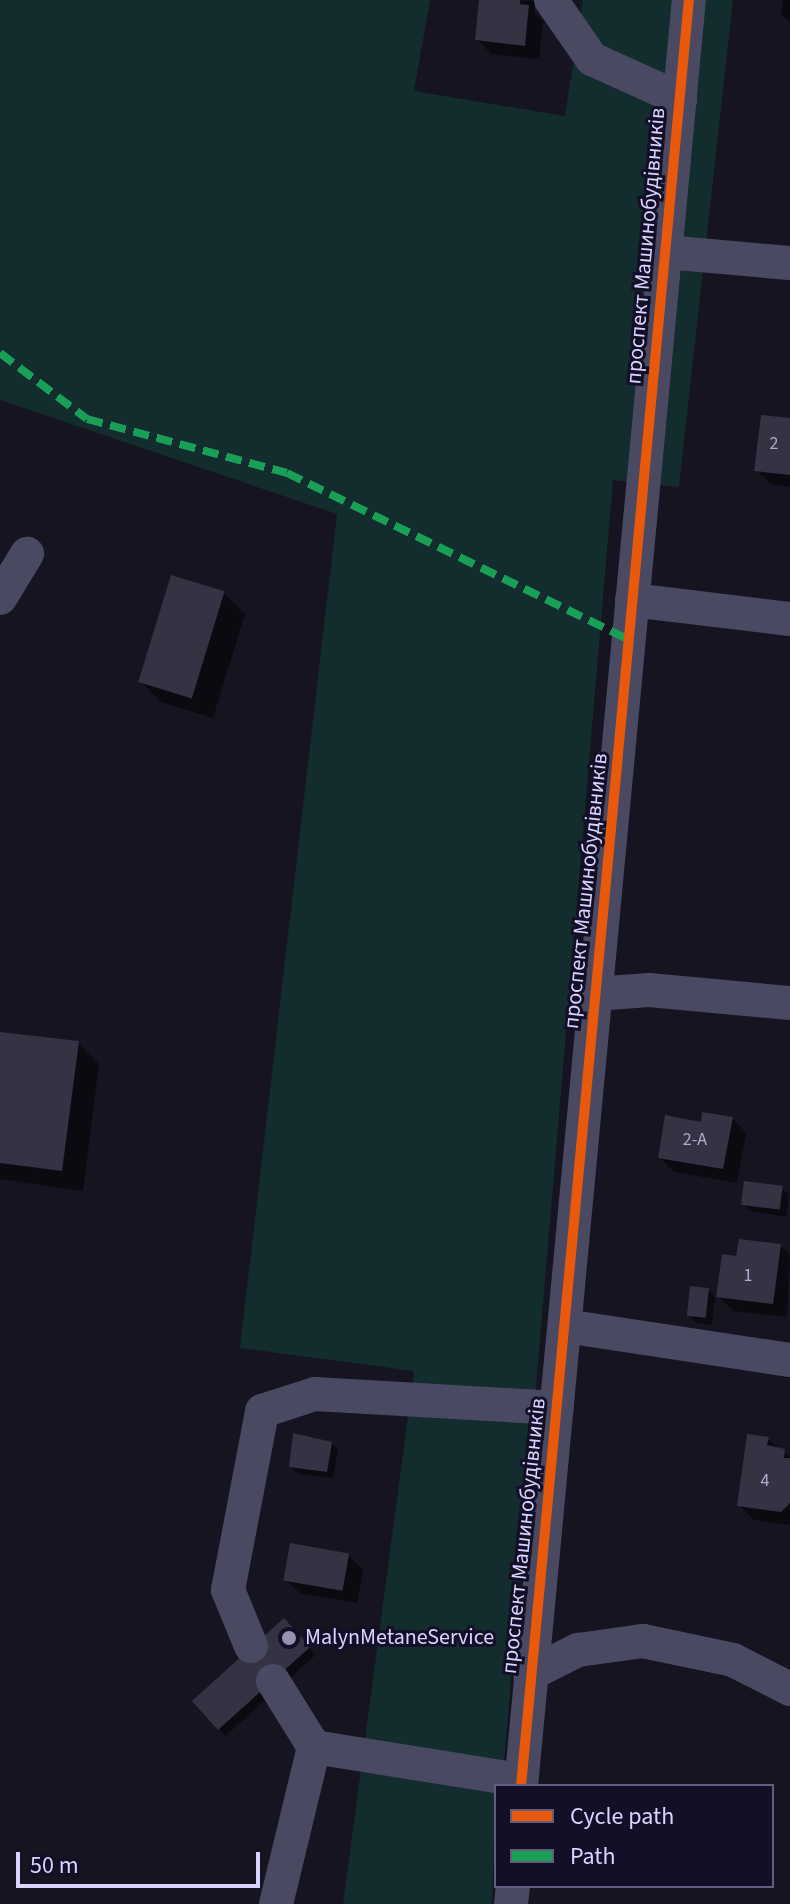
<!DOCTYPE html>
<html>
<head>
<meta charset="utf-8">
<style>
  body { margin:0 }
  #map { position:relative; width:790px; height:1904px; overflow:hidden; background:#161421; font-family:"Source Sans 3",sans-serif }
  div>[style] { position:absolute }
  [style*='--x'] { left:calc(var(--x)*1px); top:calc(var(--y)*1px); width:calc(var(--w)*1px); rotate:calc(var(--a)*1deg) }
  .green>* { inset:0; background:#132c2d }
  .shadow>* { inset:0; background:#0007; transform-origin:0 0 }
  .building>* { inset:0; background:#343243; transform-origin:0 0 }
  .minor>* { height:34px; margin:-17px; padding:0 17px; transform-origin:17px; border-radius:17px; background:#4a4962 }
  .quiet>* { height:8px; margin-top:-4px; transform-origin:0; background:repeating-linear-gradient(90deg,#1a9f57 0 16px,transparent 0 24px) }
  .cycleway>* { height:10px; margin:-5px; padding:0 5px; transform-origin:5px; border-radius:5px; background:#e8590c }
  .dots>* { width:22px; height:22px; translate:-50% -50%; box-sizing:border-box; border:4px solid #130f26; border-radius:50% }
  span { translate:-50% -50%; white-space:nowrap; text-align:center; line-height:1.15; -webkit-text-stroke:6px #130f26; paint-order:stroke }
  .number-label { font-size:18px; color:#b0acd0 }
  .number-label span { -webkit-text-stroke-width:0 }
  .street-label { font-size:22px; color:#d9d4ff }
  .poi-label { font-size:22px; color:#d9d4ff }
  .left { translate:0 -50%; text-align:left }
  .legend { position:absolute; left:494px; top:1784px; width:280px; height:104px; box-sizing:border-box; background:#130f26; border:2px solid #625e7d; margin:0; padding:10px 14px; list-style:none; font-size:24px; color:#d9d4ff }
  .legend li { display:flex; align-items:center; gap:16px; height:40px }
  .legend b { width:40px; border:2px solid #625e7d }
  .scale { position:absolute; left:16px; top:1852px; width:244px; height:36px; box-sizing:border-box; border:4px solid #d9d4ff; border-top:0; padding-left:10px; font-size:24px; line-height:28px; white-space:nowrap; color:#d9d4ff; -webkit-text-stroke:6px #130f26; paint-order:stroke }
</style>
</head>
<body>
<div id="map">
  <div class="green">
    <i style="clip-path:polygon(0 0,430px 0,414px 91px,565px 116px,583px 0,733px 0,679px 487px,613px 480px,502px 1786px,496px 1786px,492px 1904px,343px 1904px,414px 1371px,240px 1348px,337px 514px,0 400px)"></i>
  </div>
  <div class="shadow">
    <i style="clip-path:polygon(481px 0,535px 1px,534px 13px,543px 21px,539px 59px,491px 54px,477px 39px)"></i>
    <i style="clip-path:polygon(783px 0,790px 0,790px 22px,781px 14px)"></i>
    <i style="clip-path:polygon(790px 420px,790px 487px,771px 484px,756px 470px)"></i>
    <i style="clip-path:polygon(224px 593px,245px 614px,213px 718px,161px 702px,140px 681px)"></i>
    <i style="clip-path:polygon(0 1034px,78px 1043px,99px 1064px,83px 1191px,0 1179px)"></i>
    <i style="clip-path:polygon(732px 1118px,746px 1133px,737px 1183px,674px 1172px,660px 1158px,703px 1124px)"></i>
    <i style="clip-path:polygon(782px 1188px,789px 1195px,786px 1217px,750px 1211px,743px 1204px)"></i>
    <i style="clip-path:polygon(780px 1246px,790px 1255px,787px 1317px,733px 1311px,718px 1296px,738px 1258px)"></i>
    <i style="clip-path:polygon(708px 1290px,715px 1297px,712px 1325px,696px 1323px,689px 1316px)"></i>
    <i style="clip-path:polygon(768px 1439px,790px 1457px,790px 1525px,754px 1520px,739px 1505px)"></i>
    <i style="clip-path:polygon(331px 1443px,338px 1450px,333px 1478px,298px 1474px,291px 1467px)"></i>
    <i style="clip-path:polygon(348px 1555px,363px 1570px,357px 1603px,300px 1593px,285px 1579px)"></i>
    <i style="left:284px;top:1620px;width:47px;height:121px;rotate:48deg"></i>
  </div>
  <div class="building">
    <i style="clip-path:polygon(479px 0,520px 0,520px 4px,529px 5px,525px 46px,475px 40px)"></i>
    <i style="clip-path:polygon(761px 415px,790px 418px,790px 475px,754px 471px)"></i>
    <i style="left:171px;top:575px;width:56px;height:112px;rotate:17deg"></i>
    <i style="clip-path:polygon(0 1032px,79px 1041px,62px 1171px,0 1163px)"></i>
    <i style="clip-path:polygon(702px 1112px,733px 1117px,723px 1169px,658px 1158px,665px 1115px,701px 1122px)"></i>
    <i style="left:744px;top:1181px;width:39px;height:24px;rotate:7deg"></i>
    <i style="clip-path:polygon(739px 1239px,781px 1244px,773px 1304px,716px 1297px,722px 1254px,736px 1256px)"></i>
    <i style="left:690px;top:1286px;width:19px;height:30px;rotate:6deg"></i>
    <i style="clip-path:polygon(293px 1433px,332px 1442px,327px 1472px,289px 1467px)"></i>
    <i style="clip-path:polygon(747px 1434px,769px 1437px,767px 1445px,785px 1449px,784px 1458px,790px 1458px,790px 1503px,781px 1512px,737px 1506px)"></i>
    <i style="left:290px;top:1543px;width:60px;height:38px;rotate:10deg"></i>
    <i style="left:284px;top:1618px;width:39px;height:124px;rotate:48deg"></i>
  </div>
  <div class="minor">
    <i style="--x:551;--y:0;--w:72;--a:55.2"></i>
    <i style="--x:592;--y:59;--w:97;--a:24.4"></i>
    <i style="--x:666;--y:252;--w:124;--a:5.1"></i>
    <i style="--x:0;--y:598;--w:52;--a:-58.5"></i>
    <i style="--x:632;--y:600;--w:159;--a:6.9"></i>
    <i style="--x:595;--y:994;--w:54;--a:-4.2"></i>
    <i style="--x:649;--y:990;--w:142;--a:5.3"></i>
    <i style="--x:565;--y:1326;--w:228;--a:8.6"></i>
    <i style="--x:251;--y:1646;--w:61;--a:-112.3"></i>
    <i style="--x:228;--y:1590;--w:182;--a:-79.2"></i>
    <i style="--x:262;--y:1411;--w:56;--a:-17.8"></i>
    <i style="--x:315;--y:1394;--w:242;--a:3.3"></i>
    <i style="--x:530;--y:1674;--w:54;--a:-26.6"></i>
    <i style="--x:578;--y:1650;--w:66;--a:-7.9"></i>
    <i style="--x:643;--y:1641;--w:92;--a:11.9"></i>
    <i style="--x:733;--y:1660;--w:64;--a:27"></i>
    <i style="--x:273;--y:1681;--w:78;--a:58.2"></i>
    <i style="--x:314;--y:1747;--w:162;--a:103.6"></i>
    <i style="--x:314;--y:1747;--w:210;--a:9.1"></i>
    <i style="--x:521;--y:1786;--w:1794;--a:-84.63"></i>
    <i style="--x:511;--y:1904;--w:18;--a:-84"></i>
  </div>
  <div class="quiet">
    <i style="--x:0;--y:353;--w:109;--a:37.2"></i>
    <i style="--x:87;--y:419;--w:207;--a:15.1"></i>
    <i style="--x:287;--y:473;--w:381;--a:26"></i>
  </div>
  <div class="cycleway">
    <i style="--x:521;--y:1786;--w:1794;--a:-84.63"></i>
  </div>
  <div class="dots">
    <i style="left:289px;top:1638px;background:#9591b1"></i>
  </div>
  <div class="number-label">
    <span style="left:774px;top:444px">2</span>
    <span style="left:695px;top:1140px">2-А</span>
    <span style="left:748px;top:1276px">1</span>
    <span style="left:765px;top:1481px">4</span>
  </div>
  <div class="street-label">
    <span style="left:646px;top:246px;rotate:-85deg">проспект Машинобудівників</span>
    <span style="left:586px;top:891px;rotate:-84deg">проспект Машинобудівників</span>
    <span style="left:524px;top:1536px;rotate:-84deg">проспект Машинобудівників</span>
  </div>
  <div class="poi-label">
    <span class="left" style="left:305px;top:1638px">MalynMetaneService</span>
  </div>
  <ul class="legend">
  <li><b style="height:10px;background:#e8590c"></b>Cycle path</li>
  <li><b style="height:10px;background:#1a9f57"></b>Path</li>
  </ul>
  <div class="scale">50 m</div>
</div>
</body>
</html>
